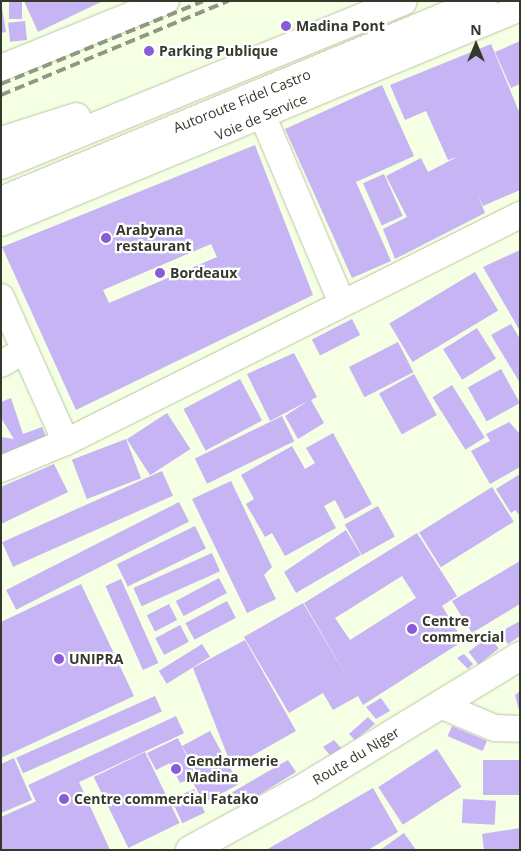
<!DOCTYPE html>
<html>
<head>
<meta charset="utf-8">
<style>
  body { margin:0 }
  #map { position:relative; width:521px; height:851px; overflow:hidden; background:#f5ffe3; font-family:"Open Sans",sans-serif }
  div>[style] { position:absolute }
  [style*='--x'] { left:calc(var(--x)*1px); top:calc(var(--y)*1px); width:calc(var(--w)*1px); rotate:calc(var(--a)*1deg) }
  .building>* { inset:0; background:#c6b4f5; transform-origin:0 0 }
  .roads { filter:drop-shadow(0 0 1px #bac6a5) drop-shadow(0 0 1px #bac6a5) }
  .minor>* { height:26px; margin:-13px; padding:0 13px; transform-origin:13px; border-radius:13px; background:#fff }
  .major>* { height:28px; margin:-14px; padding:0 14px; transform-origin:14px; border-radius:14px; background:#fff }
  .highway>* { height:28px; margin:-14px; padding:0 14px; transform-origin:14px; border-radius:14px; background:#fff }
  .rail>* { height:4px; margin-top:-2px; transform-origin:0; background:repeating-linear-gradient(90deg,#909783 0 10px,transparent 0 15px) }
  .dots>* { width:14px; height:14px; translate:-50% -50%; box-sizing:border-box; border:2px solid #fff; border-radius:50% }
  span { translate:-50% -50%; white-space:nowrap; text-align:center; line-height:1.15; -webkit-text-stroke:4.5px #fff; paint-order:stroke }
  .poi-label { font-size:14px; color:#34392b; font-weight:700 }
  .left { translate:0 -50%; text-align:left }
  .street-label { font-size:14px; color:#34392b }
  .frame { position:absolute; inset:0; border:2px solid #34392b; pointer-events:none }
  .north { position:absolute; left:451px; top:20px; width:50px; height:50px; -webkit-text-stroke:4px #fff; paint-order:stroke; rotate:0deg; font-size:14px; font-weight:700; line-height:20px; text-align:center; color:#34392b }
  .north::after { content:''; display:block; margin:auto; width:18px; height:22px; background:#34392b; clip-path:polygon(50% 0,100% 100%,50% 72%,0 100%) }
</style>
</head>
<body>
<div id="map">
  <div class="building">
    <i style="left:9px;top:1px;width:13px;height:18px"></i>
    <i style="clip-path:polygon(24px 1px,103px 1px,38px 32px)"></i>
    <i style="clip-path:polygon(1px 2px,6px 32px,1px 33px)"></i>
    <i style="left:25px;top:21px;width:19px;height:17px;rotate:84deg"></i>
    <i style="clip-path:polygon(520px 41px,520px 84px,511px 88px,495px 52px)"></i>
    <i style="clip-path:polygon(491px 44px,520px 114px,520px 190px,483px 206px,478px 195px,485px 213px,395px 259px,383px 229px,407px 217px,386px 176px,421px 158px,428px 172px,457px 157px,448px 160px,426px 111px,405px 120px,390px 85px)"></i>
    <i style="clip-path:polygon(382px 85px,414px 156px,356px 182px,391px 261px,352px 278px,285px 129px)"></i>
    <i style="clip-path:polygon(evenodd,255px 145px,313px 295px,76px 410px,2px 247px,255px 145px,211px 244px,217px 257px,109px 303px,103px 290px,211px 244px)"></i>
    <i style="left:384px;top:174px;width:46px;height:23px;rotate:66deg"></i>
    <i style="clip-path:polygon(520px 250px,520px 331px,483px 267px)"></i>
    <i style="left:475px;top:272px;width:45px;height:100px;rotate:59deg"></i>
    <i style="left:352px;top:319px;width:18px;height:45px;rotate:63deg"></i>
    <i style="clip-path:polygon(511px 324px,520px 339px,520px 383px,491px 335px)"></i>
    <i style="left:477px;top:328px;width:36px;height:40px;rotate:58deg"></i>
    <i style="left:398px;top:342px;width:34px;height:55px;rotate:63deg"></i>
    <i style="clip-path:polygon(294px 353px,317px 397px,311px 400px,324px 423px,298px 439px,285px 416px,308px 401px,270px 421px,247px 374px)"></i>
    <i style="left:501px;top:369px;width:39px;height:38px;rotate:61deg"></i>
    <i style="left:414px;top:374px;width:47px;height:40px;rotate:61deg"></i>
    <i style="left:240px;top:379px;width:47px;height:64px;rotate:62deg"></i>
    <i style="left:452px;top:385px;width:62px;height:23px;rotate:58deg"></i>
    <i style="clip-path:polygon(11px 398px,23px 434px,42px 427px,46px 437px,1px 456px,1px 437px,14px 439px,1px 418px,1px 402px)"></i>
    <i style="left:167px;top:413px;width:43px;height:48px;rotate:57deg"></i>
    <i style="left:282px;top:416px;width:28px;height:97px;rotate:64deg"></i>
    <i style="clip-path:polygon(509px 422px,520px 434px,520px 467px,490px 484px,471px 451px,490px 441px,486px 434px)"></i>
    <i style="clip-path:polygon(333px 433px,372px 504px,345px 519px,335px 500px,324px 506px,336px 528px,285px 556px,272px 533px,265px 537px,246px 504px,254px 499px,241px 475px,292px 446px,305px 469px,315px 463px,306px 448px)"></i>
    <i style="left:126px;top:439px;width:42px;height:58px;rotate:69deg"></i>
    <i style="clip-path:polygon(54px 464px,68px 492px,1px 524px,1px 487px)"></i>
    <i style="left:162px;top:471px;width:27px;height:175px;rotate:66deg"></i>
    <i style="clip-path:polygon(520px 474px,520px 516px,515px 510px,511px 513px,496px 489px)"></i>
    <i style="clip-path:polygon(231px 481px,272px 567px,264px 575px,276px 599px,247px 613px,192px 499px)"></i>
    <i style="left:492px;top:487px;width:41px;height:86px;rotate:58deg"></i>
    <i style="left:179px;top:502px;width:22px;height:194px;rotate:63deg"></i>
    <i style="left:378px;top:506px;width:35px;height:38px;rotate:61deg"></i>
    <i style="left:195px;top:526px;width:25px;height:87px;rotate:64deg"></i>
    <i style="clip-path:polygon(346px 530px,361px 555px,296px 593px,284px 572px)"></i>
    <i style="clip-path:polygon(evenodd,417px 533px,457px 596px,442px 606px,463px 641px,363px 705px,358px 696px,333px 710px,323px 693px,289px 713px,244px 637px,303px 603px,350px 682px,304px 603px,417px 533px,402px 576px,416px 598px,350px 640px,335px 618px,402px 576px)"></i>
    <i style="left:212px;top:553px;width:20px;height:86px;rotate:66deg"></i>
    <i style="clip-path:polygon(520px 561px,520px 604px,472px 633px,452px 601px)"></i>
    <i style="left:219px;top:578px;width:17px;height:49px;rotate:62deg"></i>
    <i style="left:121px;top:579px;width:92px;height:17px;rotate:66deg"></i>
    <i style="clip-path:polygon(81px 584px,134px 696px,1px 758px,1px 622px)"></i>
    <i style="left:227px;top:601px;width:19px;height:47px;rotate:62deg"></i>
    <i style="left:169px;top:604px;width:18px;height:25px;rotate:63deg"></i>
    <i style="clip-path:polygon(520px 621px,520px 636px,508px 644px,500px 632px)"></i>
    <i style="left:180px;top:625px;width:19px;height:28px;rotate:62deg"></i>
    <i style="left:489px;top:636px;width:16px;height:26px;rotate:52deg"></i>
    <i style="clip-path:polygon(245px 640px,296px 731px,232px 767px,193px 668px)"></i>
    <i style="left:202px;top:644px;width:15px;height:51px;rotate:58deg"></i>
    <i style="clip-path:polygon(464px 654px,473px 664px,468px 669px,457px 658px)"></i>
    <i style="clip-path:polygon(520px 691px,520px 714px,515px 695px)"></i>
    <i style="left:155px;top:696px;width:17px;height:152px;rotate:66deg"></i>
    <i style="clip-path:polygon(381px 698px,390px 711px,376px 719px,366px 707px)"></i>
    <i style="left:176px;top:716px;width:19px;height:163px;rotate:65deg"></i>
    <i style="clip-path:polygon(368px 717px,375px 724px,355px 740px,349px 734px)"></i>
    <i style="left:452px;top:726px;width:38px;height:11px;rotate:23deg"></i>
    <i style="clip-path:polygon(210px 731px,239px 784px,204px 803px,192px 781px,200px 777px,182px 746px)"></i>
    <i style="clip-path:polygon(178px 738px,196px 776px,180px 783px,170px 763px,156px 770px,147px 753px)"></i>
    <i style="clip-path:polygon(334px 740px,342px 749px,330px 755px,323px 747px)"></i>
    <i style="left:437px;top:749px;width:45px;height:70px;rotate:57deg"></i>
    <i style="left:145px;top:752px;width:79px;height:57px;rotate:64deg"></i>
    <i style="clip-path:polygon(14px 758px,32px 800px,1px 813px,1px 764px)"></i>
    <i style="clip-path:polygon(288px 760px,296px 772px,238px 808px,229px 794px)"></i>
    <i style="left:483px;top:760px;width:37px;height:35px"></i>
    <i style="clip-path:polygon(79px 782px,110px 850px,1px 850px,1px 817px)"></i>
    <i style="clip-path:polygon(373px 788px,398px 832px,368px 850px,266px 850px)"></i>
    <i style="left:194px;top:789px;width:26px;height:25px;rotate:65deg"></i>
    <i style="left:463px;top:799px;width:33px;height:24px;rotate:3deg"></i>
    <i style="clip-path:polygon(520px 828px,520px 850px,484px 850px,482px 834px)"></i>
    <i style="clip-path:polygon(404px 833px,416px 850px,380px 850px)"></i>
  </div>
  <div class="roads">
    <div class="minor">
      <i style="--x:1;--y:68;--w:178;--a:-22.1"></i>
      <i style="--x:263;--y:117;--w:200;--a:67"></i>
      <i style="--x:1;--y:223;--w:562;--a:-22.5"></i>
      <i style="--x:1;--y:297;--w:159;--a:65.9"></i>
      <i style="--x:1;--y:364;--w:24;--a:-30"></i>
      <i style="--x:1;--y:469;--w:70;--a:-22.6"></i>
      <i style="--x:66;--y:442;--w:508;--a:-26.57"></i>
      <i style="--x:440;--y:705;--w:60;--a:22.7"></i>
      <i style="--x:495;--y:728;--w:25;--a:2"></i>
    </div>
    <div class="major">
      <i style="--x:190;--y:850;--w:133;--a:-28.7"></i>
      <i style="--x:307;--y:786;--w:250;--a:-31.4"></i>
    </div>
    <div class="highway">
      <i style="--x:1;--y:141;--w:79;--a:-17.7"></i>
      <i style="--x:1;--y:165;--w:434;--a:-22.2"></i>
      <i style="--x:1;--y:201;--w:522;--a:-22.54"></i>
    </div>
  </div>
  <div class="rail">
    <i style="--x:1;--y:84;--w:218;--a:-22.3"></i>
    <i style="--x:1;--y:95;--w:246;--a:-22.5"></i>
  </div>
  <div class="dots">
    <i style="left:286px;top:26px;background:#885dd7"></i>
    <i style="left:149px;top:51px;background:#885dd7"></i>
    <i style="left:106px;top:238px;background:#885dd7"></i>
    <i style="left:160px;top:273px;background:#885dd7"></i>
    <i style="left:412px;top:629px;background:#885dd7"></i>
    <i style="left:59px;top:659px;background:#885dd7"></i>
    <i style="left:176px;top:769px;background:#885dd7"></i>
    <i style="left:64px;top:799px;background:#885dd7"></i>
  </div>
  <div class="poi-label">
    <span class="left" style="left:296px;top:26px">Madina Pont</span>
    <span class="left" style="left:159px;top:51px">Parking Publique</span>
    <span class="left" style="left:116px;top:238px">Arabyana<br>restaurant</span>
    <span class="left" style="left:170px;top:273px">Bordeaux</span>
    <span class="left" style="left:422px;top:629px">Centre<br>commercial</span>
    <span class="left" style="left:69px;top:659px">UNIPRA</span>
    <span class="left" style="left:186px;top:769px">Gendarmerie<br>Madina</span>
    <span class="left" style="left:74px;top:799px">Centre commercial Fatako</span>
  </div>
  <div class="street-label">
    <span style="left:242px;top:101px;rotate:-22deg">Autoroute Fidel Castro</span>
    <span style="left:261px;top:117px;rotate:-23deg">Voie de Service</span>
    <span style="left:356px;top:756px;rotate:-31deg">Route du Niger</span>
  </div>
  <div class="frame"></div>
  <div class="north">N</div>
</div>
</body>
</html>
